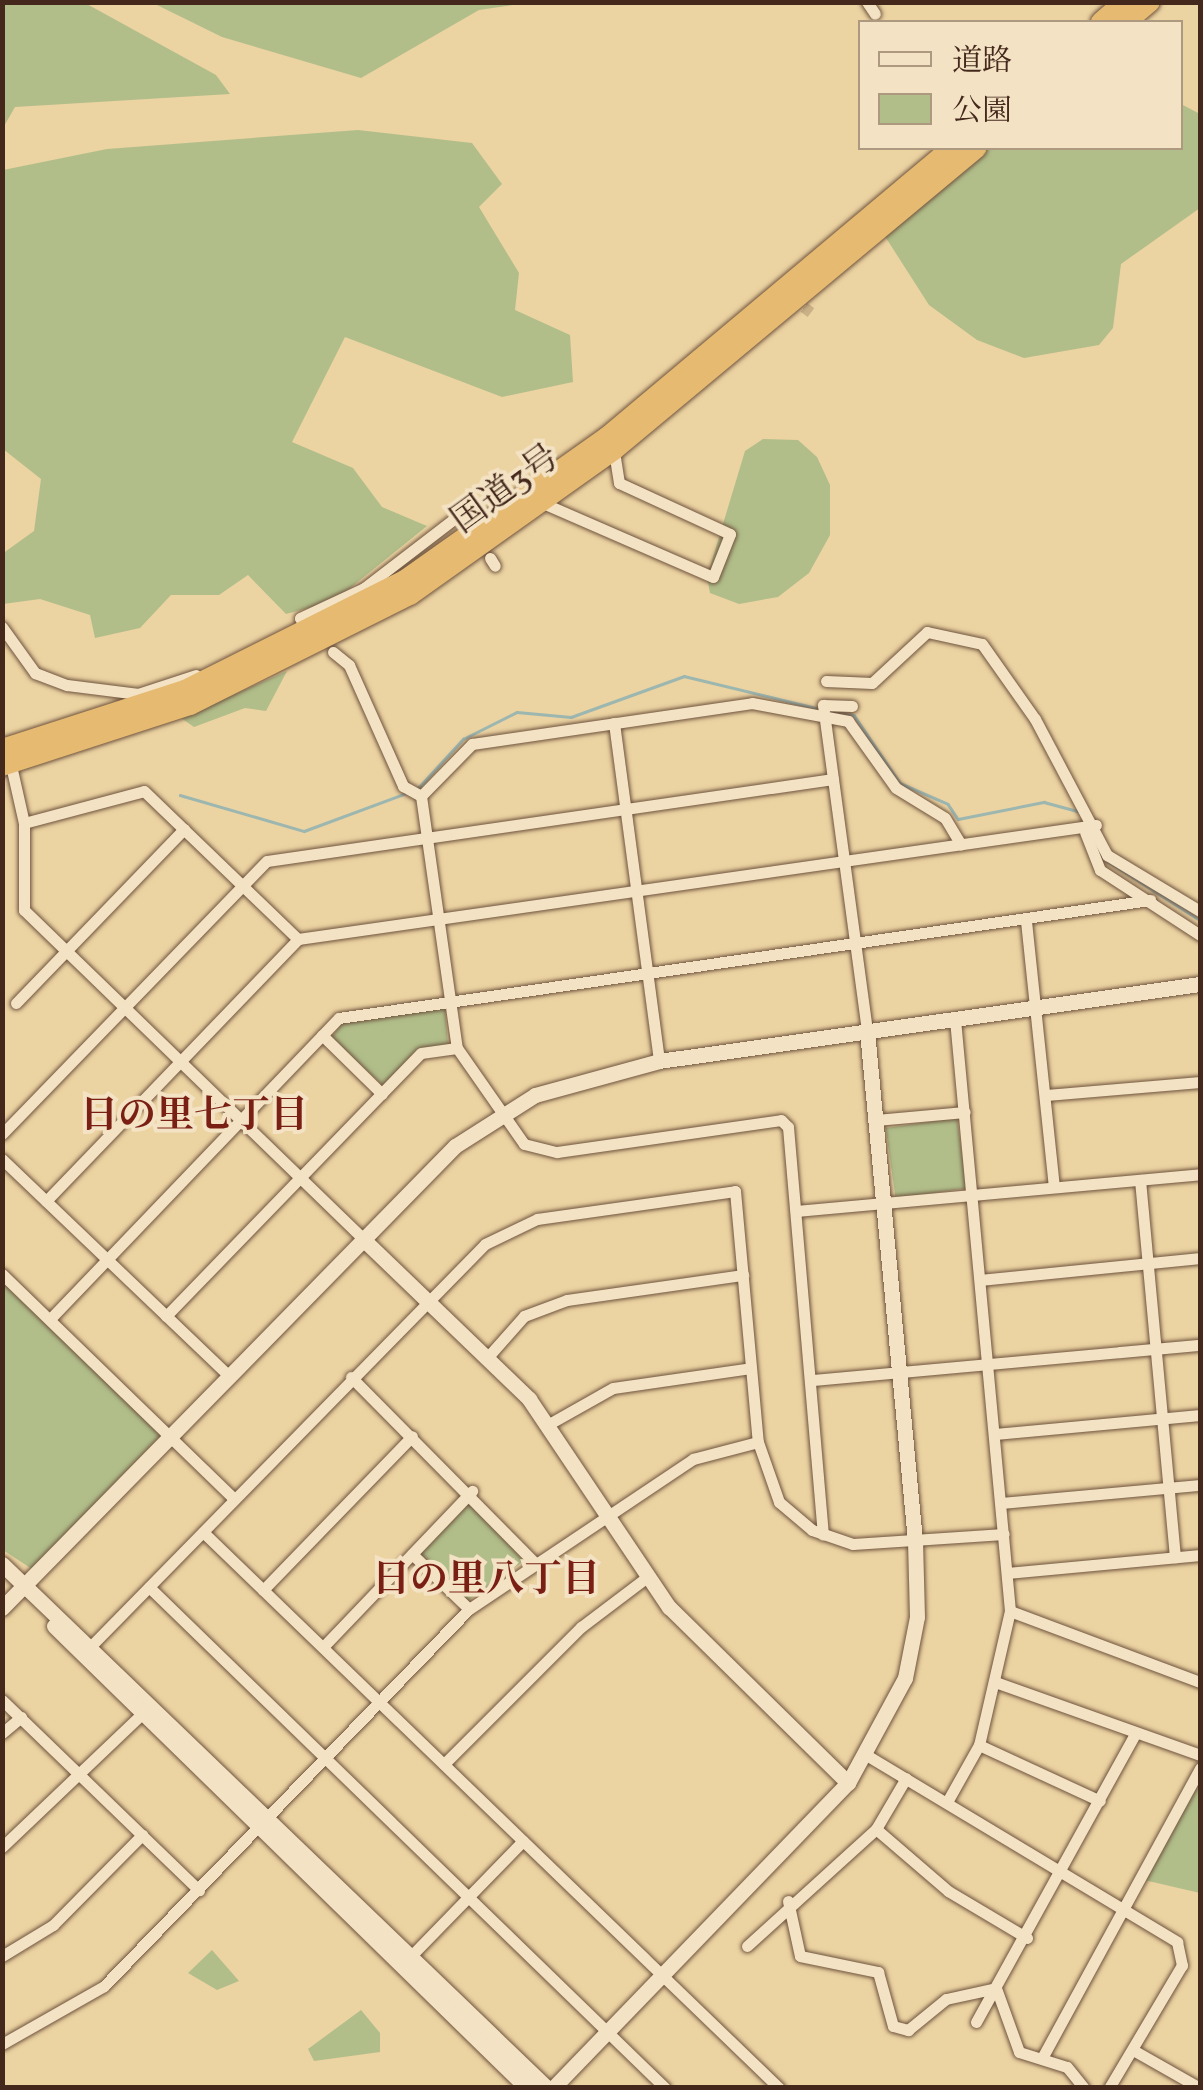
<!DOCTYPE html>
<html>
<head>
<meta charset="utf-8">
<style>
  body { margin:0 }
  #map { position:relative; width:1203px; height:2090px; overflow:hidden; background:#ecd3a2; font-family:Vollkorn,"Noto Serif JP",serif }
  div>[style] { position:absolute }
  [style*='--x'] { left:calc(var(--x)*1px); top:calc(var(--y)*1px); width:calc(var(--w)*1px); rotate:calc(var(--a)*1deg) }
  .green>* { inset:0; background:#b1be8a; transform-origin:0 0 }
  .stream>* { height:2.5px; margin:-1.25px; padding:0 1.25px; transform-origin:1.25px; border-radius:1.25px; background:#9cb6b0 }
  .street-tunnel>* { height:11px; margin-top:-5.5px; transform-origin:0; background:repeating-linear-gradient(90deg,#cab187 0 11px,transparent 0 16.5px) }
  .roads { filter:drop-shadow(0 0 2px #6e533e) drop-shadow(0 0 2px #6e533e) }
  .street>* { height:11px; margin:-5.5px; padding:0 5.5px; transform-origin:5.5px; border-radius:5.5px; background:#f3e2c3 }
  .secondary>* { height:15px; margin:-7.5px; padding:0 7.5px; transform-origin:7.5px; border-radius:7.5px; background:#f3e2c3 }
  .highway>* { height:20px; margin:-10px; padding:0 10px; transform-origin:10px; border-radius:10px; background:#e6ba71 }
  span { translate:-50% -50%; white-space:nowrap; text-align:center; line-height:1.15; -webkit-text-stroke:8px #f3e2c3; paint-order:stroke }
  .street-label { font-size:35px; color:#44281c }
  .neighbourhood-label { font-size:38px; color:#7a1f14; font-weight:700 }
  .frame { position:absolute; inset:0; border:5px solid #44281c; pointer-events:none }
  .legend { position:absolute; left:858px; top:20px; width:325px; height:130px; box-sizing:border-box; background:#f3e2c3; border:2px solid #ad9880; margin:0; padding:12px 18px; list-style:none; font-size:30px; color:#44281c }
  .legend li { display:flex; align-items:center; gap:20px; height:50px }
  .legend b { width:50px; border:2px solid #ad9880 }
</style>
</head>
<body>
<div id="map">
  <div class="green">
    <i style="clip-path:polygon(3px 2px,85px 3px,216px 75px,230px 94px,15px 107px,3px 128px)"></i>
    <i style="clip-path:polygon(153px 3px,526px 3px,479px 10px,361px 78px,222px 37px)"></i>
    <i style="clip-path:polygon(1181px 104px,1200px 114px,1200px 208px,1121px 264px,1113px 328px,1099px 345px,1024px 358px,977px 340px,929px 305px,879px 227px,985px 148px,1180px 148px)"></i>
    <i style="clip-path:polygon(358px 130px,472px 143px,502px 184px,479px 207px,519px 273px,515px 310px,570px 335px,573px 382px,502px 397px,345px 337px,292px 442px,353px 468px,382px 507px,427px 526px,334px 601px,286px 614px,248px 575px,219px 595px,171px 595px,140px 628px,95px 638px,90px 615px,40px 599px,3px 604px,2px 554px,34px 531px,41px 479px,3px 449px,3px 170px,107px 149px)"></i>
    <i style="clip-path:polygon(763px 439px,798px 440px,817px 457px,830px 485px,830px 535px,809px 573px,778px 597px,739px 604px,710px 593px,707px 577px,745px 451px)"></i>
    <i style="clip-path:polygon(287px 671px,266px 711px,245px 708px,194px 727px,181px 718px)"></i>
    <i style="clip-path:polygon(445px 1007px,448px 1045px,418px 1049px,384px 1086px,331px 1039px,342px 1022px)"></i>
    <i style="left:957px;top:1118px;width:71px;height:72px;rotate:82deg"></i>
    <i style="clip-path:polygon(2px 1281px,162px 1434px,32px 1569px,3px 1550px)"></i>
    <i style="clip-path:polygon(469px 1501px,524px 1561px,466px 1602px,420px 1553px)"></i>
    <i style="clip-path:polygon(1200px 1779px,1200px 1893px,1144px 1880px)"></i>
    <i style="clip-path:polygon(212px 1950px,239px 1981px,217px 1990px,188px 1973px)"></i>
    <i style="clip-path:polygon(361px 2010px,380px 2033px,380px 2052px,314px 2061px,308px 2049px)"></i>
  </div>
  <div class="stream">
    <i style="--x:833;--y:711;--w:21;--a:11"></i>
    <i style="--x:854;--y:715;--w:82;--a:55.9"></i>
    <i style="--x:900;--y:783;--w:52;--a:23.6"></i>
    <i style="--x:948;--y:804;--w:18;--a:56"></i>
    <i style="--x:958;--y:819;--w:88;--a:-11.2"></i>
    <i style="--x:1044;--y:802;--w:35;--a:15"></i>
    <i style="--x:417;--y:789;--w:68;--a:-47.4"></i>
    <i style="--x:463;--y:739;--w:60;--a:-26.6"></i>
    <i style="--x:517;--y:712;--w:54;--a:5.3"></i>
    <i style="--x:571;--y:717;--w:120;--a:-19.9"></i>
    <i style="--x:684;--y:676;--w:140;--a:13.6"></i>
    <i style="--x:180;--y:795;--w:129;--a:16.2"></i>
    <i style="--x:304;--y:831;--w:107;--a:-20.3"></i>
    <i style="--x:1106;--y:860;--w:112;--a:32.6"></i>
  </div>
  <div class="street-tunnel">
    <i style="--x:791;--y:297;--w:25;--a:37"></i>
  </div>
  <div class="roads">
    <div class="street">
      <i style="--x:867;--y:2;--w:14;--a:56"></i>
      <i style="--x:545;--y:504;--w:183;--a:23.5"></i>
      <i style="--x:713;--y:577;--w:46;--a:-68.4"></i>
      <i style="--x:730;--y:534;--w:122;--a:-155.3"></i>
      <i style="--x:619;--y:483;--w:33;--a:-99"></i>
      <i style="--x:490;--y:558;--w:9;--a:58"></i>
      <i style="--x:304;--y:624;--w:7;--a:-124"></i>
      <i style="--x:300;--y:618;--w:71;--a:-25.1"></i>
      <i style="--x:364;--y:588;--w:120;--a:-37.5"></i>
      <i style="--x:459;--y:515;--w:13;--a:51"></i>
      <i style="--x:2;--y:627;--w:57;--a:54.3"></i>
      <i style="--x:35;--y:673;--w:34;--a:21"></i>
      <i style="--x:67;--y:685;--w:72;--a:7.2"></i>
      <i style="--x:138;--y:694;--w:61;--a:-18.1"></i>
      <i style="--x:333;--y:652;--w:21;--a:39"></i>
      <i style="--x:349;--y:665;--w:133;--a:65.9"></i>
      <i style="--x:403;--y:786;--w:21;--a:29"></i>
      <i style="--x:826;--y:681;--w:46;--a:2.5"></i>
      <i style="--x:872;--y:683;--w:75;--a:-42.8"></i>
      <i style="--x:927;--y:632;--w:56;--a:12.3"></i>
      <i style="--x:982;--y:644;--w:92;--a:54.8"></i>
      <i style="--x:1035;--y:719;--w:154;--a:62.1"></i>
      <i style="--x:1107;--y:855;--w:109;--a:31.1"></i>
      <i style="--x:852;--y:706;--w:29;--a:-178"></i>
      <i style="--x:823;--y:705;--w:329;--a:82.3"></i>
      <i style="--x:614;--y:723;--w:341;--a:82.4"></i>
      <i style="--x:10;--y:761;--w:64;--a:77.3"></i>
      <i style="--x:24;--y:823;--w:87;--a:90"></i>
      <i style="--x:24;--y:910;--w:472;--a:44.1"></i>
      <i style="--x:421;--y:796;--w:255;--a:81.9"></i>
      <i style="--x:457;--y:1048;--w:117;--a:55.1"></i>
      <i style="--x:524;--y:1144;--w:34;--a:14"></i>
      <i style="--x:557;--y:1152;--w:226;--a:-8.1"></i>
      <i style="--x:781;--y:1120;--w:10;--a:45"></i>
      <i style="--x:788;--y:1127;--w:409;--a:85.1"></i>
      <i style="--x:421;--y:796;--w:73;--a:-45.6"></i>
      <i style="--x:472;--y:744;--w:283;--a:-8.3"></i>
      <i style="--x:752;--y:703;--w:98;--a:10.6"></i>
      <i style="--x:848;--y:721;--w:82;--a:54.4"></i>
      <i style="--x:896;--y:788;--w:57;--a:31.5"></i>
      <i style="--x:945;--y:818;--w:31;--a:59"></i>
      <i style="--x:24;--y:823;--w:124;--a:-14.9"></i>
      <i style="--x:144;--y:791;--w:214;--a:43.9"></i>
      <i style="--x:1085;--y:832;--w:41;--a:68.5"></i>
      <i style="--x:1100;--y:870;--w:119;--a:33"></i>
      <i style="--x:1026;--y:921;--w:267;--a:84"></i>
      <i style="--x:16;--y:1003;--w:242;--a:-46"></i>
      <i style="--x:322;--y:1035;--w:84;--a:44.5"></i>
      <i style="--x:1046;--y:1095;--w:155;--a:-4.8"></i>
      <i style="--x:876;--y:1120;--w:89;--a:-5.1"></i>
      <i style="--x:2;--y:1134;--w:380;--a:-45.9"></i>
      <i style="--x:267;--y:861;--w:572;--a:-8.24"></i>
      <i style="--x:2;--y:1159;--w:315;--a:43.7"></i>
      <i style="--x:1140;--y:1180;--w:379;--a:84.7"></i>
      <i style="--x:46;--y:1201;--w:364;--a:-46.1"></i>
      <i style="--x:298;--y:939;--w:806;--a:-8.13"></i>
      <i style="--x:796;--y:1211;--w:406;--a:-5.2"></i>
      <i style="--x:2;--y:1274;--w:323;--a:44.1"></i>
      <i style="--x:980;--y:1280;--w:221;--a:-5.7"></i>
      <i style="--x:166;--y:1316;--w:366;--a:-45.9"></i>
      <i style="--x:421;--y:1053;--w:36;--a:-8"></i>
      <i style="--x:50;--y:1319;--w:417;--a:-46.2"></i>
      <i style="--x:339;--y:1018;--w:820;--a:-8.28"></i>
      <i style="--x:486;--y:1359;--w:57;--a:-48.5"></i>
      <i style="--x:524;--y:1316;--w:46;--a:-20.4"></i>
      <i style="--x:567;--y:1300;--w:178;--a:-8.1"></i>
      <i style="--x:351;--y:1377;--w:259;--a:45.3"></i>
      <i style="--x:813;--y:1380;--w:389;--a:-5.2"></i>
      <i style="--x:549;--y:1424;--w:73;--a:-29.4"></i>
      <i style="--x:613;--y:1388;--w:139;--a:-8.2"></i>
      <i style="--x:995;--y:1434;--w:206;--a:-5.3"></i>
      <i style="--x:1001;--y:1503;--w:200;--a:-5.2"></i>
      <i style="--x:203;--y:1532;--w:801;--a:43.99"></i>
      <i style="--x:412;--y:1554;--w:79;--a:44"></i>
      <i style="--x:1007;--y:1573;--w:194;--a:-5.3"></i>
      <i style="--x:149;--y:1587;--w:719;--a:44.15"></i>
      <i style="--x:263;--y:1590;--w:214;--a:-45.9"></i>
      <i style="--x:1010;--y:1611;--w:203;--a:20.5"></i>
      <i style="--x:90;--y:1647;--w:564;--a:-45.57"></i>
      <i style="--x:485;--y:1244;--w:58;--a:-25.7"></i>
      <i style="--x:537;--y:1219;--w:200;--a:-8"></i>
      <i style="--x:735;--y:1191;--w:252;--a:84.8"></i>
      <i style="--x:758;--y:1442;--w:64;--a:70.7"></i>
      <i style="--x:779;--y:1502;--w:43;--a:40.3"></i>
      <i style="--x:812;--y:1530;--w:43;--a:18.9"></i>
      <i style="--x:853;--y:1544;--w:151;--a:-3.8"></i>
      <i style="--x:323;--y:1647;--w:216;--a:-46.3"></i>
      <i style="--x:998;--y:1683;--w:214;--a:19.6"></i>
      <i style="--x:2;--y:1700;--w:274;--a:44"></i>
      <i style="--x:2;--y:1733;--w:25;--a:-40"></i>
      <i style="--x:979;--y:1745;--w:133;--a:24.8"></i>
      <i style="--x:868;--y:1756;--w:361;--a:31"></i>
      <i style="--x:1177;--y:1942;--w:24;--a:78"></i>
      <i style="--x:1182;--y:1965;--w:143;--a:120.7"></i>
      <i style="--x:444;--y:1764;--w:194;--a:-45"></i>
      <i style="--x:581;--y:1627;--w:83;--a:-37.1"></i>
      <i style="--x:947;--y:1802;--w:65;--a:-60.7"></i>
      <i style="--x:979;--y:1745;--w:138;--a:-77"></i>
      <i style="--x:1010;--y:1611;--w:595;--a:-95.31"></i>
      <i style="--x:876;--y:1829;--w:95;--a:40.7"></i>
      <i style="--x:948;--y:1891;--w:92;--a:30.7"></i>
      <i style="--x:2;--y:1847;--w:202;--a:-43.6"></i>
      <i style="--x:788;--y:1901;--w:56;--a:77.7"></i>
      <i style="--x:800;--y:1956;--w:80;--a:11.6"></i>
      <i style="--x:878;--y:1972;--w:56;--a:74.5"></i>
      <i style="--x:893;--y:2026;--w:16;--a:15"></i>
      <i style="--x:908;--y:2030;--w:49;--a:-39.2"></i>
      <i style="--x:946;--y:1999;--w:51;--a:-12.4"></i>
      <i style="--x:747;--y:1946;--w:174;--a:-42.2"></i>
      <i style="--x:876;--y:1829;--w:59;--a:-59.5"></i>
      <i style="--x:2;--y:1956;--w:60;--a:-31.3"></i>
      <i style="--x:53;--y:1925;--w:127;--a:-45.3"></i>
      <i style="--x:410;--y:1957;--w:162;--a:-45.8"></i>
      <i style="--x:996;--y:1988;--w:68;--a:70.2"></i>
      <i style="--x:1019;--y:2052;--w:50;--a:17.4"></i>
      <i style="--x:1067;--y:2067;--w:27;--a:51"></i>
      <i style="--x:976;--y:2022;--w:329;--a:-61.1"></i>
      <i style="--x:2;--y:2044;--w:117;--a:-29.6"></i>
      <i style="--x:104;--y:1986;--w:525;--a:-45.93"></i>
      <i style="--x:469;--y:1609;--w:270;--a:-33.8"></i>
      <i style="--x:693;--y:1459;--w:67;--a:-14.7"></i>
      <i style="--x:1133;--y:2050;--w:77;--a:29.6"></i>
      <i style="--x:1042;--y:2058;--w:330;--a:-61.4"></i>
    </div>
    <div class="secondary">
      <i style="--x:363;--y:1239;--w:231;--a:43.9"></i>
      <i style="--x:529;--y:1399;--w:251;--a:56.1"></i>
      <i style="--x:669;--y:1607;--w:251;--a:44.5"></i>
      <i style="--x:2;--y:1564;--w:756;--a:43.87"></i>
      <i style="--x:2;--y:1608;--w:647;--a:-45.56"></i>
      <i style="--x:455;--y:1146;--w:95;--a:-32.5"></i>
      <i style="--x:535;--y:1095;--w:129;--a:-15.3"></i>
      <i style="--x:659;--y:1061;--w:546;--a:-8.1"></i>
      <i style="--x:54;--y:1626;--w:661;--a:44.33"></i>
      <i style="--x:553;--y:2088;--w:424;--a:-46"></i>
      <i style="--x:848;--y:1783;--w:119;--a:-61.5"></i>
      <i style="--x:905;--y:1678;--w:62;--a:-78.9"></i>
      <i style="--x:917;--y:1617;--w:76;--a:-91.5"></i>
      <i style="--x:915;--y:1541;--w:512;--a:-95.38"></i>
    </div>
    <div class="highway">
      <i style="--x:1101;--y:22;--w:30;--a:-41"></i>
      <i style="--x:1126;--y:22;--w:31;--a:-40"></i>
      <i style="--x:2;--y:749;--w:192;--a:-17.9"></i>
      <i style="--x:185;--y:690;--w:246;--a:-26.6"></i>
      <i style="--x:405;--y:580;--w:247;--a:-35.3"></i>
      <i style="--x:607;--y:437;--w:450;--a:-40"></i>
      <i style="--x:2;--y:766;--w:198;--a:-18"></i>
      <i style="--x:190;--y:705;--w:246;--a:-26.6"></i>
      <i style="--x:410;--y:595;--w:250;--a:-35.4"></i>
      <i style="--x:614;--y:450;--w:472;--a:-39.8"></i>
    </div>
  </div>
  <div class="street-label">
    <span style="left:506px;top:490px;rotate:-36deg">国道3号</span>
  </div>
  <div class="neighbourhood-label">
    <span style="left:194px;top:1118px">日の里七丁目</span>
    <span style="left:486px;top:1582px">日の里八丁目</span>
  </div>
  <div class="frame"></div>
  <ul class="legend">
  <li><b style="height:12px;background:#f3e2c3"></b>道路</li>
  <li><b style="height:28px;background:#b1be8a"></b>公園</li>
  </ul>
</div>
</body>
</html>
